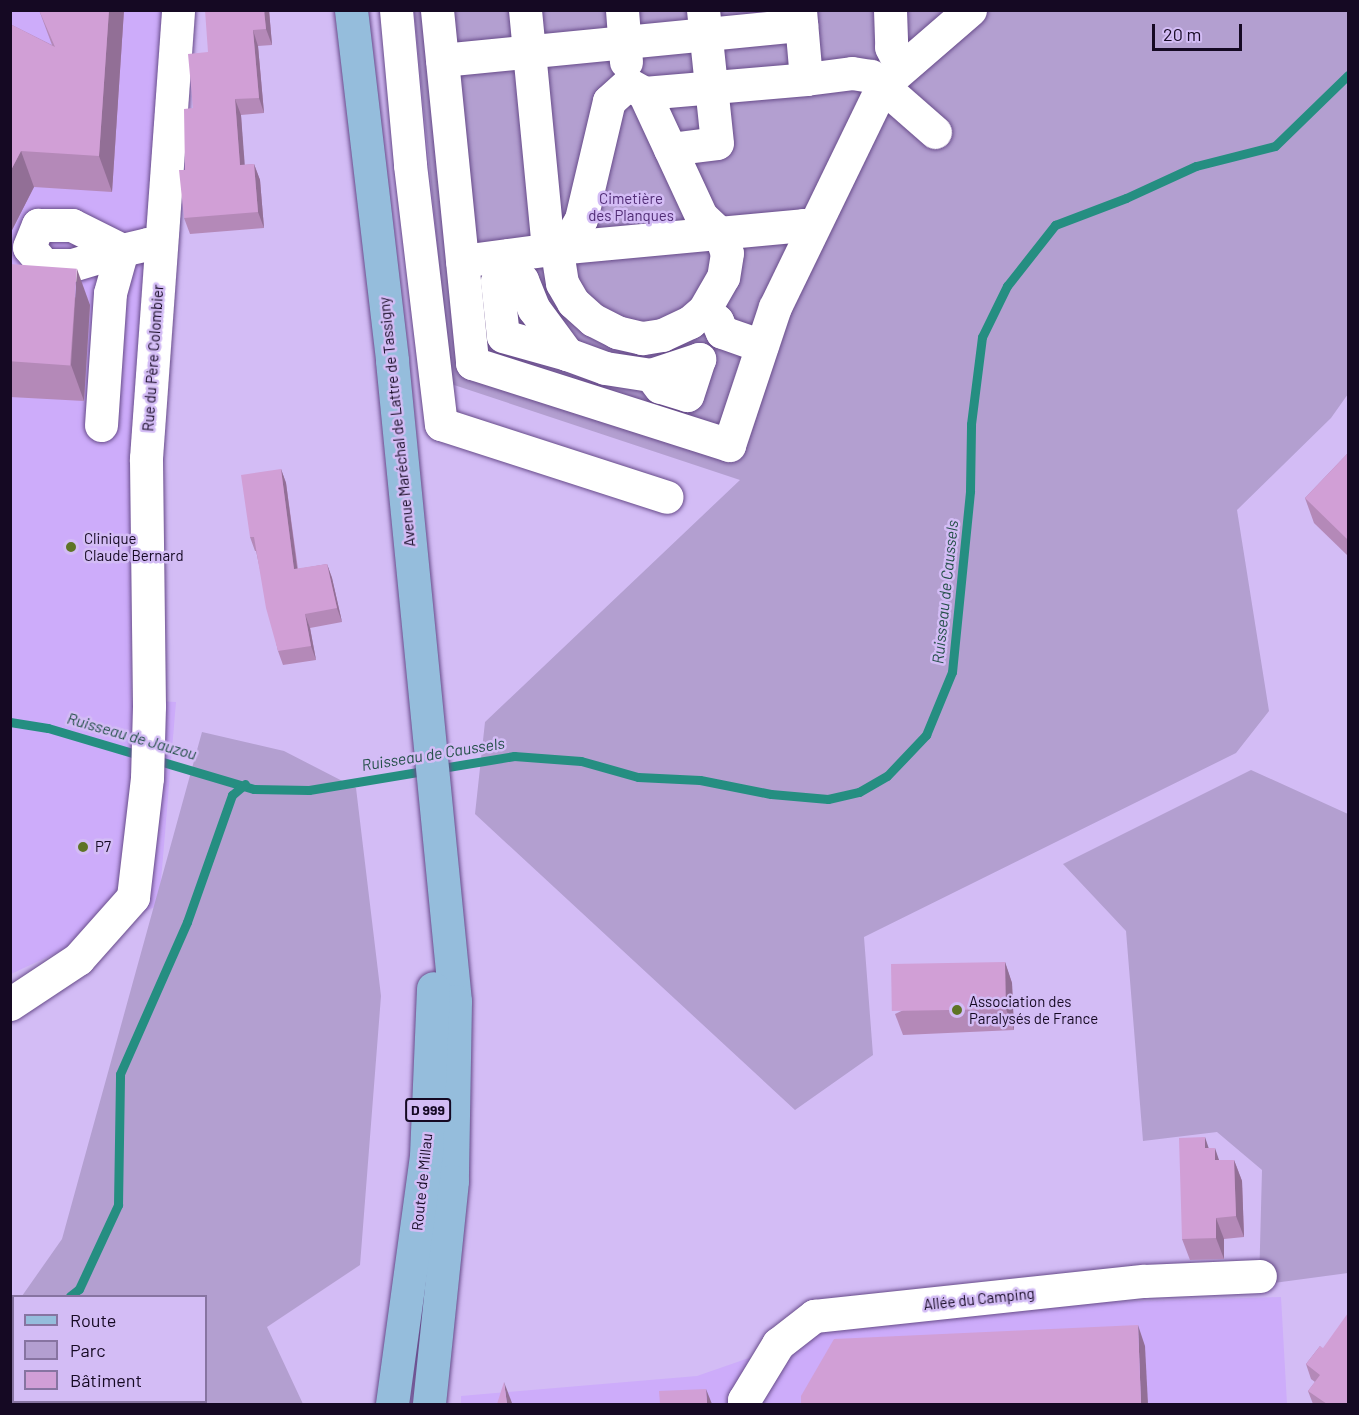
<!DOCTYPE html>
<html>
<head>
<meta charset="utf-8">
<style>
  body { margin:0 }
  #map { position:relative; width:1359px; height:1415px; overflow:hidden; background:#d3bcf5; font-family:Barlow,sans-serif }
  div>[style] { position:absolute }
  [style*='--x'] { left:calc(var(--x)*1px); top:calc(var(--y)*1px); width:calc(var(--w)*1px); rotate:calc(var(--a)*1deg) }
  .built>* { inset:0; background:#cdacfa }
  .green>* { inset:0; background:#b39fd0 }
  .stream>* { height:9px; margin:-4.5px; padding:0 4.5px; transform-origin:4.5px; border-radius:4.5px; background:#258e81 }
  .roads { filter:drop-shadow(0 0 2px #674b8a) drop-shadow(0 0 2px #674b8a) }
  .minor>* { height:33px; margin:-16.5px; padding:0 16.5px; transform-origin:16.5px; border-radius:16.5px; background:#fff }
  .major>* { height:33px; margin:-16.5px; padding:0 16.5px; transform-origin:16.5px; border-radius:16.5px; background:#95bddc }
  .wall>* { inset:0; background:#b489b8 }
  .shaded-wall>* { inset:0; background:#926f96 }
  .building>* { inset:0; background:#d19fd6; transform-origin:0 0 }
  .dots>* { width:16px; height:16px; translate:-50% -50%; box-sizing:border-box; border:3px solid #d3bcf5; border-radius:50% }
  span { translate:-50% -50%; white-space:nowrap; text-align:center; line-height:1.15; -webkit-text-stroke:5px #d3bcf5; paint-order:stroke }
  .shield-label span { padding:2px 4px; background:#d3bcf5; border:2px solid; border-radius:4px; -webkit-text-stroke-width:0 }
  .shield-label { font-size:14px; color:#150923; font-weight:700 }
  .park-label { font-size:15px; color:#502b75 }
  .street-label { font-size:15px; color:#150923 }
  .poi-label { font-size:15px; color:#150923 }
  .left { translate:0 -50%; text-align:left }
  .water-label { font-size:16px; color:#25504a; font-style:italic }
  .frame { position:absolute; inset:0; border:12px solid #150923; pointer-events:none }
  .legend { position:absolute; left:12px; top:1295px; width:195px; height:108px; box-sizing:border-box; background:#d3bcf5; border:2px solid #8774a1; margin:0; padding:8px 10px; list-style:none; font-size:18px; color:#150923 }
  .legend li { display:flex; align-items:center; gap:12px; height:30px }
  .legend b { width:30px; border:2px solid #8774a1 }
  .scale { position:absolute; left:1152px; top:24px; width:90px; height:27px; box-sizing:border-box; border:3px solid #150923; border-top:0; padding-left:8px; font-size:18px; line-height:21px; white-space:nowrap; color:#150923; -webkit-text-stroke:4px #d3bcf5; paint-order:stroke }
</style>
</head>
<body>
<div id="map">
  <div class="built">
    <i style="clip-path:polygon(10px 11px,165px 11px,132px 459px,131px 700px,176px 702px,159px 905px,11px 974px)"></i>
    <i style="clip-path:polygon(1281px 1297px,1287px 1404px,461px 1404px,461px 1396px,697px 1376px,892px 1308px)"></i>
  </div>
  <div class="green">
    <i style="clip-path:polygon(414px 11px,1348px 11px,1348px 394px,1331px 418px,1237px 510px,1269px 711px,1236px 753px,864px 937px,873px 1055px,795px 1110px,475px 814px,485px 722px,740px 480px,451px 384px)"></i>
    <i style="clip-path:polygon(202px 732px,284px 751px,356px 788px,381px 996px,360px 1265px,267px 1327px,303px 1404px,11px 1404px,10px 1314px,13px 1309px,14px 1402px,206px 1402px,206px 1296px,22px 1296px,62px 1239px)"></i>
    <i style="clip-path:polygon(1251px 770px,1348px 814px,1348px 1273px,1259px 1285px,1262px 1170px,1217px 1132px,1143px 1141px,1126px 931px,1063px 864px)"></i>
  </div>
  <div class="stream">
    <i style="--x:10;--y:722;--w:38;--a:9"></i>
    <i style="--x:48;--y:728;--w:215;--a:16.5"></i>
    <i style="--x:254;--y:789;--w:55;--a:1"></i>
    <i style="--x:309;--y:790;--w:208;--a:-9.4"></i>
    <i style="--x:514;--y:756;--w:67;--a:4.3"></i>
    <i style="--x:581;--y:761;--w:59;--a:15.7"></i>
    <i style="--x:638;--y:777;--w:62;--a:2.8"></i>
    <i style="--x:700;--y:780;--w:72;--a:11.2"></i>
    <i style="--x:771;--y:794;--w:57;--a:5"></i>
    <i style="--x:828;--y:799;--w:32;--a:-13"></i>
    <i style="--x:859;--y:792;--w:32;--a:-30"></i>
    <i style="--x:887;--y:776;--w:57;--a:-46.4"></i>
    <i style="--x:926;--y:735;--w:68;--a:-67.6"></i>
    <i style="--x:952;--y:672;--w:182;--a:-84.3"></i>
    <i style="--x:970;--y:491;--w:67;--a:-89.1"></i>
    <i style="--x:971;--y:424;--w:88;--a:-82.8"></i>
    <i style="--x:982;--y:337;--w:57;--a:-63.9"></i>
    <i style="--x:1007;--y:286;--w:78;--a:-51.8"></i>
    <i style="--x:1055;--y:225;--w:76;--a:-20.8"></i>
    <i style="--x:1126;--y:198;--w:77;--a:-24.6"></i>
    <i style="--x:1196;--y:166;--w:81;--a:-14.2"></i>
    <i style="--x:1275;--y:146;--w:102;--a:-44.2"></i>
    <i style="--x:70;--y:1296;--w:11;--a:-38"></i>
    <i style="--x:79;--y:1289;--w:93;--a:-65.1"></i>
    <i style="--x:118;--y:1205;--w:131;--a:-89.1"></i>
    <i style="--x:120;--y:1074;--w:166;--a:-66.2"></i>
    <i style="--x:187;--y:922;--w:135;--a:-70.5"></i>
    <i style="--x:232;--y:795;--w:17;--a:-40"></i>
    <i style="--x:10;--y:1345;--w:4;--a:-27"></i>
  </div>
  <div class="roads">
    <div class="minor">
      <i style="--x:396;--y:10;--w:156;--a:84.8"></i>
      <i style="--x:410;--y:165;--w:261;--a:83.2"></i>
      <i style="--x:441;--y:424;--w:237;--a:17.9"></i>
      <i style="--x:437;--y:10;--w:355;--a:84.3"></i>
      <i style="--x:472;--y:363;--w:270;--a:17.7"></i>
      <i style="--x:729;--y:445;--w:145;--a:-71.6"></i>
      <i style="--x:775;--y:307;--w:247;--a:-64.1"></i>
      <i style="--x:883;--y:85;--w:115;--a:-40.8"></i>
      <i style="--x:525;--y:10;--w:241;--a:84.5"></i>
      <i style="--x:622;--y:10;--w:52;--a:85.6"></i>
      <i style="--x:890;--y:10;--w:37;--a:88"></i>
      <i style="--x:891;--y:47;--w:22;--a:63"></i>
      <i style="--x:442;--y:60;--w:361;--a:-5.6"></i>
      <i style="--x:806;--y:79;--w:46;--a:-7.4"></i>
      <i style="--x:852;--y:73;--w:19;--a:9"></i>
      <i style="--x:871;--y:76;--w:85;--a:41.2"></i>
      <i style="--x:628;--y:84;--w:18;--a:29"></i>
      <i style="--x:644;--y:93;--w:136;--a:65.1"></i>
      <i style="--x:701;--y:216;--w:26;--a:43"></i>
      <i style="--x:720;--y:234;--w:20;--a:70"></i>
      <i style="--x:727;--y:253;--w:24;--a:99"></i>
      <i style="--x:723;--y:277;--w:38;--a:120"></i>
      <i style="--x:704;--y:310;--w:18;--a:139"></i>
      <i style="--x:690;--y:322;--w:31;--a:155"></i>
      <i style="--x:662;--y:335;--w:20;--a:171"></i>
      <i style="--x:642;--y:338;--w:26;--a:-167"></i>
      <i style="--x:617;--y:332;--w:27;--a:-153"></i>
      <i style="--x:593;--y:320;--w:27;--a:-138"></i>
      <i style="--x:573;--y:302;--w:22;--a:-120"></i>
      <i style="--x:562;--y:283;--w:24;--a:-99"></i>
      <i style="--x:558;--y:259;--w:46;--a:-60.1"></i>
      <i style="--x:581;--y:219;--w:121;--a:-76.7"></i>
      <i style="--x:609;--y:101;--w:25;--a:-42"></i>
      <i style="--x:644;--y:93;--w:163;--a:-4.9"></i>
      <i style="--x:806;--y:79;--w:69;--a:-95"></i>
      <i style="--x:670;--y:149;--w:47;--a:-7.3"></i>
      <i style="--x:717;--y:143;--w:134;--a:-96"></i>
      <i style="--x:38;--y:225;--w:34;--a:0"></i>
      <i style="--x:72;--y:225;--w:56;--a:26.6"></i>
      <i style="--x:122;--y:250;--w:52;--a:163.3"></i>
      <i style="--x:72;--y:265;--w:28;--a:180"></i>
      <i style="--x:44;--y:265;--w:23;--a:-130"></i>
      <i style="--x:29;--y:247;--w:24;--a:-68"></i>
      <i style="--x:509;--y:255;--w:24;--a:85"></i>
      <i style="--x:511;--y:279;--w:11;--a:5"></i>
      <i style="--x:522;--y:280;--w:31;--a:68"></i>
      <i style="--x:534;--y:309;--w:56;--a:53.7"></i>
      <i style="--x:567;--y:354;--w:40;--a:20.2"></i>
      <i style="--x:605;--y:368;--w:47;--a:8.7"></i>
      <i style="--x:651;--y:375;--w:51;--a:-18.4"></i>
      <i style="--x:699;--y:359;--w:38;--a:108"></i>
      <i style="--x:687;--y:395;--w:28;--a:-163"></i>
      <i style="--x:660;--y:387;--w:15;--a:-127"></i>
      <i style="--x:462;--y:261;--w:106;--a:-7.6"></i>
      <i style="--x:567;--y:247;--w:237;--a:-5.3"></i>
      <i style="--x:803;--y:225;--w:10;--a:29"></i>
      <i style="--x:511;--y:279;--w:14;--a:172"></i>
      <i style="--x:497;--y:281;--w:55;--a:83.8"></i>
      <i style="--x:503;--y:336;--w:66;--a:15.7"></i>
      <i style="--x:704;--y:310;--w:17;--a:40"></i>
      <i style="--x:717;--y:321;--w:12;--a:66"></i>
      <i style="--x:722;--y:332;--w:42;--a:19.3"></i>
      <i style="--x:101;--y:425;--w:132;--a:-86.1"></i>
      <i style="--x:110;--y:293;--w:45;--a:-74.4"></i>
      <i style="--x:122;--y:250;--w:27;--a:-13"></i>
      <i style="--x:148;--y:244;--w:13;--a:4"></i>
      <i style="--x:10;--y:1004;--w:82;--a:-33.5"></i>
      <i style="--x:78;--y:959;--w:83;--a:-48.4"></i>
      <i style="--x:133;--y:897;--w:120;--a:-83.3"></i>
      <i style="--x:147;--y:778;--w:72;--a:-88.4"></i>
      <i style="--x:149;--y:706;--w:248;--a:-90.7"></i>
      <i style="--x:146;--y:458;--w:449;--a:-85.9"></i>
      <i style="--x:744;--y:1404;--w:4;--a:-90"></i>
      <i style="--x:744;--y:1400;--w:66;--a:-58.7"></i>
      <i style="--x:778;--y:1344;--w:46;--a:-37.9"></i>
      <i style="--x:814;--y:1316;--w:332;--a:-6.1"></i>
      <i style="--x:1144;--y:1281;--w:116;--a:-2.5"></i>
    </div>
    <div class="major">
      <i style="--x:351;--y:10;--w:353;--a:83.3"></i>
      <i style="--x:392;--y:361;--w:643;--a:84.38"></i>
      <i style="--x:455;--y:1001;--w:180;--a:91"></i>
      <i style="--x:452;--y:1181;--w:224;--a:95.9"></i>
      <i style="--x:392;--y:1404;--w:250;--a:-82.2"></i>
      <i style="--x:426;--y:1156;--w:168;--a:-87.6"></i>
    </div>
  </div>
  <div class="wall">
    <i style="clip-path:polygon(39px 10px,124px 10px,112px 192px,34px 187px,10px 234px,10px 24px,52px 45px)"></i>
    <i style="clip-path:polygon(269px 10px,272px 45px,258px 46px,264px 113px,241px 115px,244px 165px,254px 164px,260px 180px,264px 228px,190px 234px,184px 218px,185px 170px,193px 108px,208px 52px)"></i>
    <i style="clip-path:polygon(10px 264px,90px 305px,84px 401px,10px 397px)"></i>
    <i style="clip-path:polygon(1348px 453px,1348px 556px,1314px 523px,1305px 498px)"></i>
    <i style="clip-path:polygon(281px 469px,286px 483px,298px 569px,327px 564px,332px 578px,342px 622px,310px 628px,316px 660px,283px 665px,278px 651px,256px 551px,255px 551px,250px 537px)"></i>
    <i style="clip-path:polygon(1005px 962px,1012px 983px,1014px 1030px,903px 1035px,895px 1014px)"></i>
    <i style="clip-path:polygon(1209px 1148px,1219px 1160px,1234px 1160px,1242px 1181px,1244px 1237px,1224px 1239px,1224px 1259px,1190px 1260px,1182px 1239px)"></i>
    <i style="clip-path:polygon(1320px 1346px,1348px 1404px,1313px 1404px,1308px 1391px,1315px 1382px,1311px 1379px,1306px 1364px)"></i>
  </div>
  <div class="shaded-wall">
    <i style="clip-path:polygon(109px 10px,124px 10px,112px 192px,99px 156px)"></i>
    <i style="clip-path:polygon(264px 10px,269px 10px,272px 45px,266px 29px)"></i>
    <i style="clip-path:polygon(253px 30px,258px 46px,264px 113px,259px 98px)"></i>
    <i style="clip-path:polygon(235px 99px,241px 115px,246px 181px,240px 165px)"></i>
    <i style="clip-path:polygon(21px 151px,34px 187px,10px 234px,10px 172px)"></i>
    <i style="clip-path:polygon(254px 164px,260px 180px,264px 228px,258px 212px)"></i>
    <i style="clip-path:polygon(77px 269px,90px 305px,84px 401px,71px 365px)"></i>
    <i style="clip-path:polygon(281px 469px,286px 483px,299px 583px,294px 569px)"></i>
    <i style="clip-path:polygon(327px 564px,332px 578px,342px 622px,337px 608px)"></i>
    <i style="clip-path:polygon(305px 614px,310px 628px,316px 660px,311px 646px)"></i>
    <i style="clip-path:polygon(1005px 962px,1012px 983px,1014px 1030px,1006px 1009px)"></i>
    <i style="clip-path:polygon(1205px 1137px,1212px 1158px,1205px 1148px)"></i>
    <i style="clip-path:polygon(1215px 1148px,1222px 1169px,1215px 1160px)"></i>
    <i style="clip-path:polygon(1234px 1160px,1242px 1181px,1244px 1237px,1236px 1216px)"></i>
    <i style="clip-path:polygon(1216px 1218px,1224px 1239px,1224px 1259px,1216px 1238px)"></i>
    <i style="clip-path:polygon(1138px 1325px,1145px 1346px,1148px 1404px,1141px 1404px)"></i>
    <i style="clip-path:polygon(504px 1382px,512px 1403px,512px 1404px,507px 1404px)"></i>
    <i style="clip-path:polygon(706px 1389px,712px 1404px,707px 1404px)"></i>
  </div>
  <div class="building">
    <i style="clip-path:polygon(39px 10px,109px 10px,99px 156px,21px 151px,10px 172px,10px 24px,55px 47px)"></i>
    <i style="clip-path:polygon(205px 10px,264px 10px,266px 29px,253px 30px,259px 98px,235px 99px,240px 165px,254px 164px,258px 212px,184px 218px,179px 170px,185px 170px,184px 109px,193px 108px,188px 54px,208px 52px)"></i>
    <i style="left:10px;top:264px;width:67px;height:97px;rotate:4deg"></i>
    <i style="clip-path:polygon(1348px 453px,1348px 540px,1305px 498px)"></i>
    <i style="clip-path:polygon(281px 469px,294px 569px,327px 564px,337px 608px,305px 614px,311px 646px,278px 651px,266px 608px,254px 537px,250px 537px,241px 475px)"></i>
    <i style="left:1005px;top:962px;width:47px;height:114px;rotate:89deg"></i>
    <i style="clip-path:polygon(1205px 1137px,1205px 1148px,1215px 1148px,1215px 1160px,1234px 1160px,1236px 1216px,1216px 1218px,1216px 1238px,1182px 1239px,1179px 1138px)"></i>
    <i style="clip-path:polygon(1348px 1313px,1348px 1404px,1327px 1404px,1308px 1391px,1320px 1375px,1306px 1364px,1320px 1346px,1323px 1348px)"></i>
    <i style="clip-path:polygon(1138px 1325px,1141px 1404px,801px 1404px,801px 1396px,834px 1339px)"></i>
    <i style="clip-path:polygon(504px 1382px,507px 1404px,497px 1404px)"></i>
    <i style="clip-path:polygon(706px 1389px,707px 1404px,660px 1404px,659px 1391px)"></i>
  </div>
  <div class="dots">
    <i style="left:71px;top:547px;background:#5e7425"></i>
    <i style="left:83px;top:847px;background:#5e7425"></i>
    <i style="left:957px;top:1010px;background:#5e7425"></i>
  </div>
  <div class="shield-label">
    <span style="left:428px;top:1110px">D 999</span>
  </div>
  <div class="park-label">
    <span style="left:631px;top:207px">Cimetière<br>des Planques</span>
  </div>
  <div class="street-label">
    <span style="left:153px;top:358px;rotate:-86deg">Rue du Père Colombier</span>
    <span style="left:397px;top:422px;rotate:-96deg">Avenue Maréchal de Lattre de Tassigny</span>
    <span style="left:422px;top:1182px;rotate:-84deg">Route de Millau</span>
    <span style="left:979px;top:1299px;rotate:-6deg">Allée du Camping</span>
  </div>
  <div class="poi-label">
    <span class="left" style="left:84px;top:547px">Clinique<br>Claude Bernard</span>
    <span class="left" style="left:95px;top:847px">P7</span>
    <span class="left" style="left:969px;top:1010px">Association des<br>Paralysés de France</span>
  </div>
  <div class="water-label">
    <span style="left:945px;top:592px;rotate:-84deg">Ruisseau de Caussels</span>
    <span style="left:132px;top:736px;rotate:16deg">Ruisseau de Jauzou</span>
    <span style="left:433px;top:754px;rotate:-9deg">Ruisseau de Caussels</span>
  </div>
  <div class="frame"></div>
  <ul class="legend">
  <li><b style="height:8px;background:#95bddc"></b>Route</li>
  <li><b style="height:16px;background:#b39fd0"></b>Parc</li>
  <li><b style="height:16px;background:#d19fd6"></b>Bâtiment</li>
  </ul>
  <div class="scale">20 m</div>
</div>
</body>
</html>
